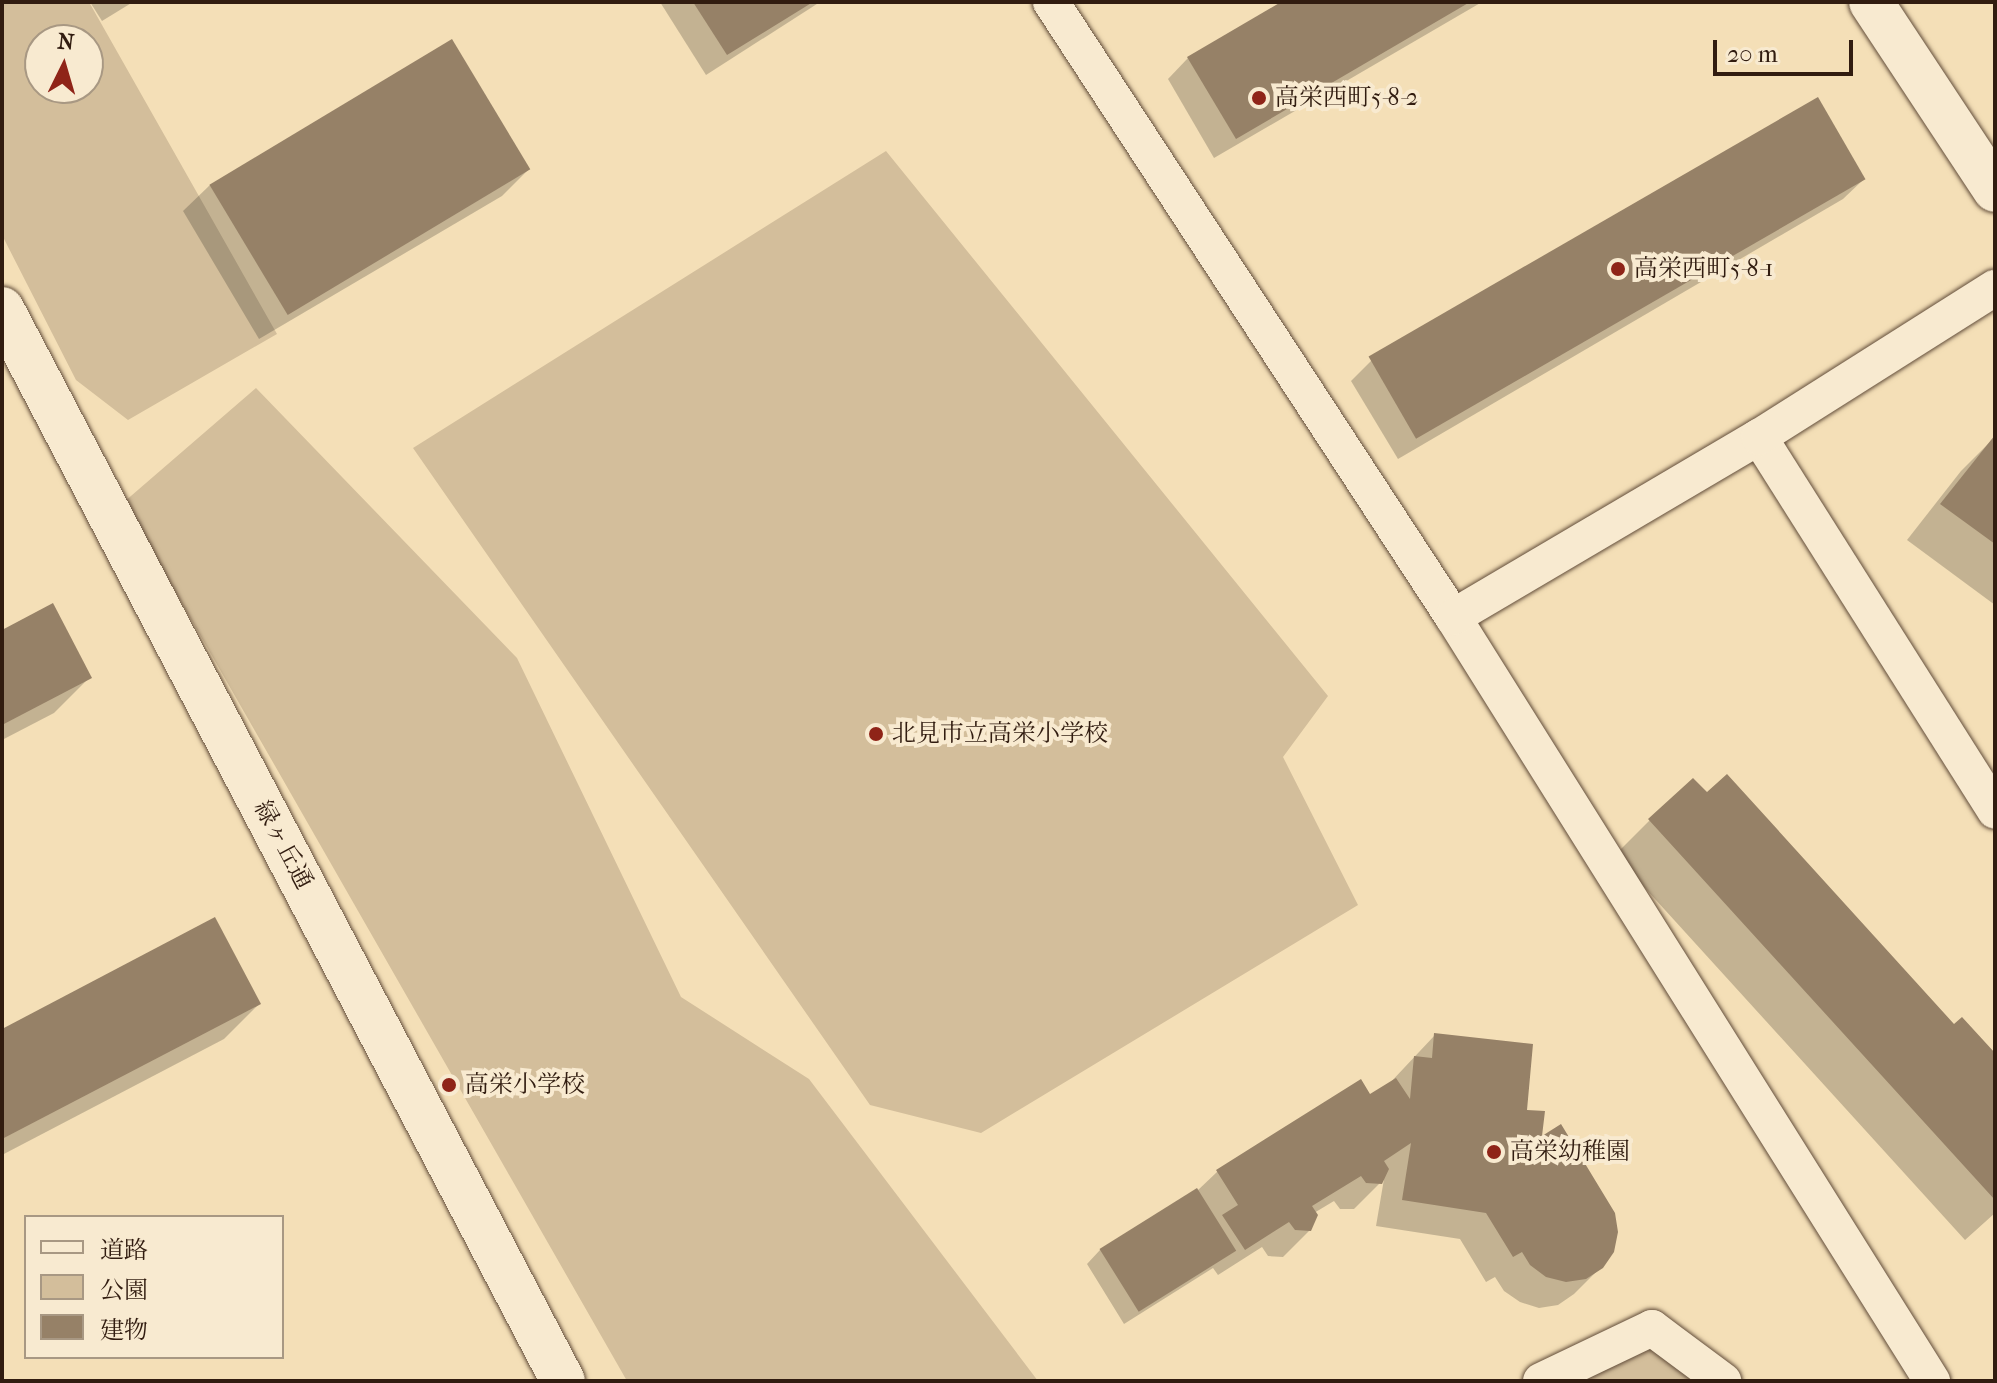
<!DOCTYPE html>
<html>
<head>
<meta charset="utf-8">
<style>
  body { margin:0 }
  #map { position:relative; width:1997px; height:1383px; overflow:hidden; background:#f4dfb7; font-family:"IM FELL French Canon","Noto Serif JP",serif }
  div>[style] { position:absolute }
  [style*='--x'] { left:calc(var(--x)*1px); top:calc(var(--y)*1px); width:calc(var(--w)*1px); rotate:calc(var(--a)*1deg) }
  .green>* { inset:0; background:#d3be9b }
  .shadow>* { inset:0; background:#0003 }
  .building>* { inset:0; background:#968167; transform-origin:0 0 }
  .roads { filter:drop-shadow(0 0 2px #624d3a) drop-shadow(0 0 2px #624d3a) }
  .minor>* { height:36px; margin:-18px; padding:0 18px; transform-origin:18px; border-radius:18px; background:#f8ead0 }
  .tertiary>* { height:44px; margin:-22px; padding:0 22px; transform-origin:22px; border-radius:22px; background:#f8ead0 }
  .dots>* { width:22px; height:22px; translate:-50% -50%; box-sizing:border-box; border:4px solid #f8ead0; border-radius:50% }
  span { translate:-50% -50%; white-space:nowrap; text-align:center; line-height:1.15; -webkit-text-stroke:8px #f8ead0; paint-order:stroke }
  .poi-label { font-size:24px; color:#311c10 }
  .left { translate:0 -50%; text-align:left }
  .street-label { font-size:24px; color:#311c10 }
  .frame { position:absolute; inset:0; border:4px solid #311c10; pointer-events:none }
  .legend { position:absolute; left:24px; top:1215px; width:260px; height:144px; box-sizing:border-box; background:#f8ead0; border:2px solid #a89883; margin:0; padding:10px 14px; list-style:none; font-size:24px; color:#311c10 }
  .legend li { display:flex; align-items:center; gap:16px; height:40px }
  .legend b { width:40px; border:2px solid #a89883 }
  .north { position:absolute; left:24px; top:24px; width:80px; height:80px; box-sizing:border-box; background:#f8ead0; border:2px solid #a89883; border-radius:50%; rotate:5deg; font-size:22px; font-weight:700; line-height:32px; text-align:center; color:#311c10 }
  .north::after { content:''; display:block; margin:auto; width:28px; height:36px; background:#8f2418; clip-path:polygon(50% 0,100% 100%,50% 72%,0 100%) }
  .scale { position:absolute; left:1713px; top:40px; width:140px; height:36px; box-sizing:border-box; border:4px solid #311c10; border-top:0; padding-left:10px; font-size:24px; line-height:28px; white-space:nowrap; color:#311c10; -webkit-text-stroke:6px #f8ead0; paint-order:stroke }
</style>
</head>
<body>
<div id="map">
  <div class="green">
    <i style="clip-path:polygon(evenodd,2px 2px,89px 2px,277px 334px,128px 420px,76px 380px,2px 235px,2px 2px,40px 40px,88px 40px,88px 88px,40px 88px,40px 40px)"></i>
    <i style="clip-path:polygon(886px 151px,1328px 696px,1283px 757px,1358px 905px,981px 1133px,870px 1105px,413px 448px)"></i>
    <i style="clip-path:polygon(256px 388px,517px 658px,681px 997px,809px 1079px,1038px 1381px,627px 1381px,124px 502px)"></i>
    <i style="clip-path:polygon(1652px 1328px,1723px 1381px,1541px 1381px)"></i>
  </div>
  <div class="shadow">
    <i style="clip-path:polygon(90px 2px,133px 2px,102px 21px)"></i>
    <i style="clip-path:polygon(660px 2px,820px 2px,706px 75px)"></i>
    <i style="clip-path:polygon(1285px 2px,1482px 2px,1214px 158px,1168px 79px,1188px 58px)"></i>
    <i style="clip-path:polygon(528px 170px,502px 196px,259px 339px,183px 211px,210px 185px)"></i>
    <i style="clip-path:polygon(1864px 179px,1843px 199px,1398px 459px,1351px 381px,1372px 360px)"></i>
    <i style="clip-path:polygon(1995px 437px,1995px 605px,1907px 540px,1961px 471px)"></i>
    <i style="clip-path:polygon(2px 632px,89px 678px,54px 713px,2px 740px)"></i>
    <i style="clip-path:polygon(1707px 795px,1954px 1027px,1995px 1056px,1995px 1213px,1965px 1240px,1615px 855px,1650px 820px)"></i>
    <i style="clip-path:polygon(259px 1004px,224px 1039px,2px 1155px,2px 1031px)"></i>
    <i style="clip-path:polygon(1435px 1035px,1524px 1111px,1540px 1140px,1601px 1267px,1574px 1294px,1558px 1305px,1539px 1308px,1520px 1302px,1504px 1291px,1495px 1277px,1486px 1282px,1460px 1239px,1376px 1226px,1384px 1179px,1354px 1209px,1340px 1209px,1334px 1201px,1314px 1213px,1310px 1230px,1283px 1257px,1268px 1256px,1262px 1247px,1218px 1275px,1213px 1268px,1124px 1324px,1087px 1264px,1100px 1250px,1197px 1191px,1217px 1172px,1360px 1081px,1369px 1097px,1388px 1085px)"></i>
  </div>
  <div class="building">
    <i style="clip-path:polygon(693px 2px,813px 2px,727px 55px)"></i>
    <i style="clip-path:polygon(1281px 2px,1470px 2px,1236px 139px,1187px 57px)"></i>
    <i style="left:452px;top:39px;width:152px;height:283px;rotate:59deg"></i>
    <i style="left:1818px;top:97px;width:95px;height:519px;rotate:60deg"></i>
    <i style="clip-path:polygon(1995px 435px,1995px 544px,1940px 504px)"></i>
    <i style="clip-path:polygon(53px 603px,92px 678px,2px 725px,2px 630px)"></i>
    <i style="clip-path:polygon(1727px 774px,1954px 1024px,1962px 1017px,1995px 1053px,1995px 1200px,1648px 819px,1693px 778px,1707px 792px)"></i>
    <i style="clip-path:polygon(215px 917px,261px 1004px,2px 1139px,2px 1029px)"></i>
    <i style="clip-path:polygon(1434px 1033px,1533px 1044px,1527px 1110px,1545px 1111px,1542px 1136px,1561px 1124px,1615px 1213px,1618px 1232px,1614px 1252px,1603px 1268px,1586px 1279px,1566px 1282px,1546px 1277px,1530px 1265px,1522px 1252px,1513px 1257px,1486px 1213px,1402px 1200px,1411px 1143px,1384px 1161px,1389px 1169px,1382px 1184px,1366px 1183px,1361px 1176px,1312px 1206px,1318px 1215px,1311px 1231px,1295px 1230px,1289px 1222px,1245px 1250px,1222px 1215px,1238px 1205px,1216px 1170px,1361px 1079px,1370px 1094px,1396px 1078px,1410px 1099px,1414px 1056px,1432px 1058px)"></i>
    <i style="left:1197px;top:1188px;width:74px;height:115px;rotate:58deg"></i>
  </div>
  <div class="roads">
    <div class="minor">
      <i style="--x:1051;--y:2;--w:735;--a:56.83"></i>
      <i style="--x:1453;--y:617;--w:902;--a:57.91"></i>
      <i style="--x:1759;--y:437;--w:442;--a:57.7"></i>
      <i style="--x:1453;--y:617;--w:355;--a:-30.5"></i>
      <i style="--x:1759;--y:437;--w:279;--a:-32.3"></i>
      <i style="--x:1541;--y:1381;--w:123;--a:-25.5"></i>
      <i style="--x:1652;--y:1328;--w:89;--a:36.7"></i>
    </div>
    <div class="tertiary">
      <i style="--x:1871;--y:2;--w:225;--a:56.6"></i>
      <i style="--x:2;--y:309;--w:1210;--a:62.38"></i>
    </div>
  </div>
  <div class="dots">
    <i style="left:1259px;top:98px;background:#8f2418"></i>
    <i style="left:1618px;top:269px;background:#8f2418"></i>
    <i style="left:876px;top:734px;background:#8f2418"></i>
    <i style="left:449px;top:1085px;background:#8f2418"></i>
    <i style="left:1494px;top:1152px;background:#8f2418"></i>
  </div>
  <div class="poi-label">
    <span class="left" style="left:1275px;top:98px">高栄西町5-8-2</span>
    <span class="left" style="left:1634px;top:269px">高栄西町5-8-1</span>
    <span class="left" style="left:892px;top:734px">北見市立高栄小学校</span>
    <span class="left" style="left:465px;top:1085px">高栄小学校</span>
    <span class="left" style="left:1510px;top:1152px">高栄幼稚園</span>
  </div>
  <div class="street-label">
    <span style="left:283px;top:845px;rotate:62deg">緑ヶ丘通</span>
  </div>
  <div class="frame"></div>
  <ul class="legend">
  <li><b style="height:10px;background:#f8ead0"></b>道路</li>
  <li><b style="height:22px;background:#d3be9b"></b>公園</li>
  <li><b style="height:22px;background:#968167"></b>建物</li>
  </ul>
  <div class="north">N</div>
  <div class="scale">20 m</div>
</div>
</body>
</html>
